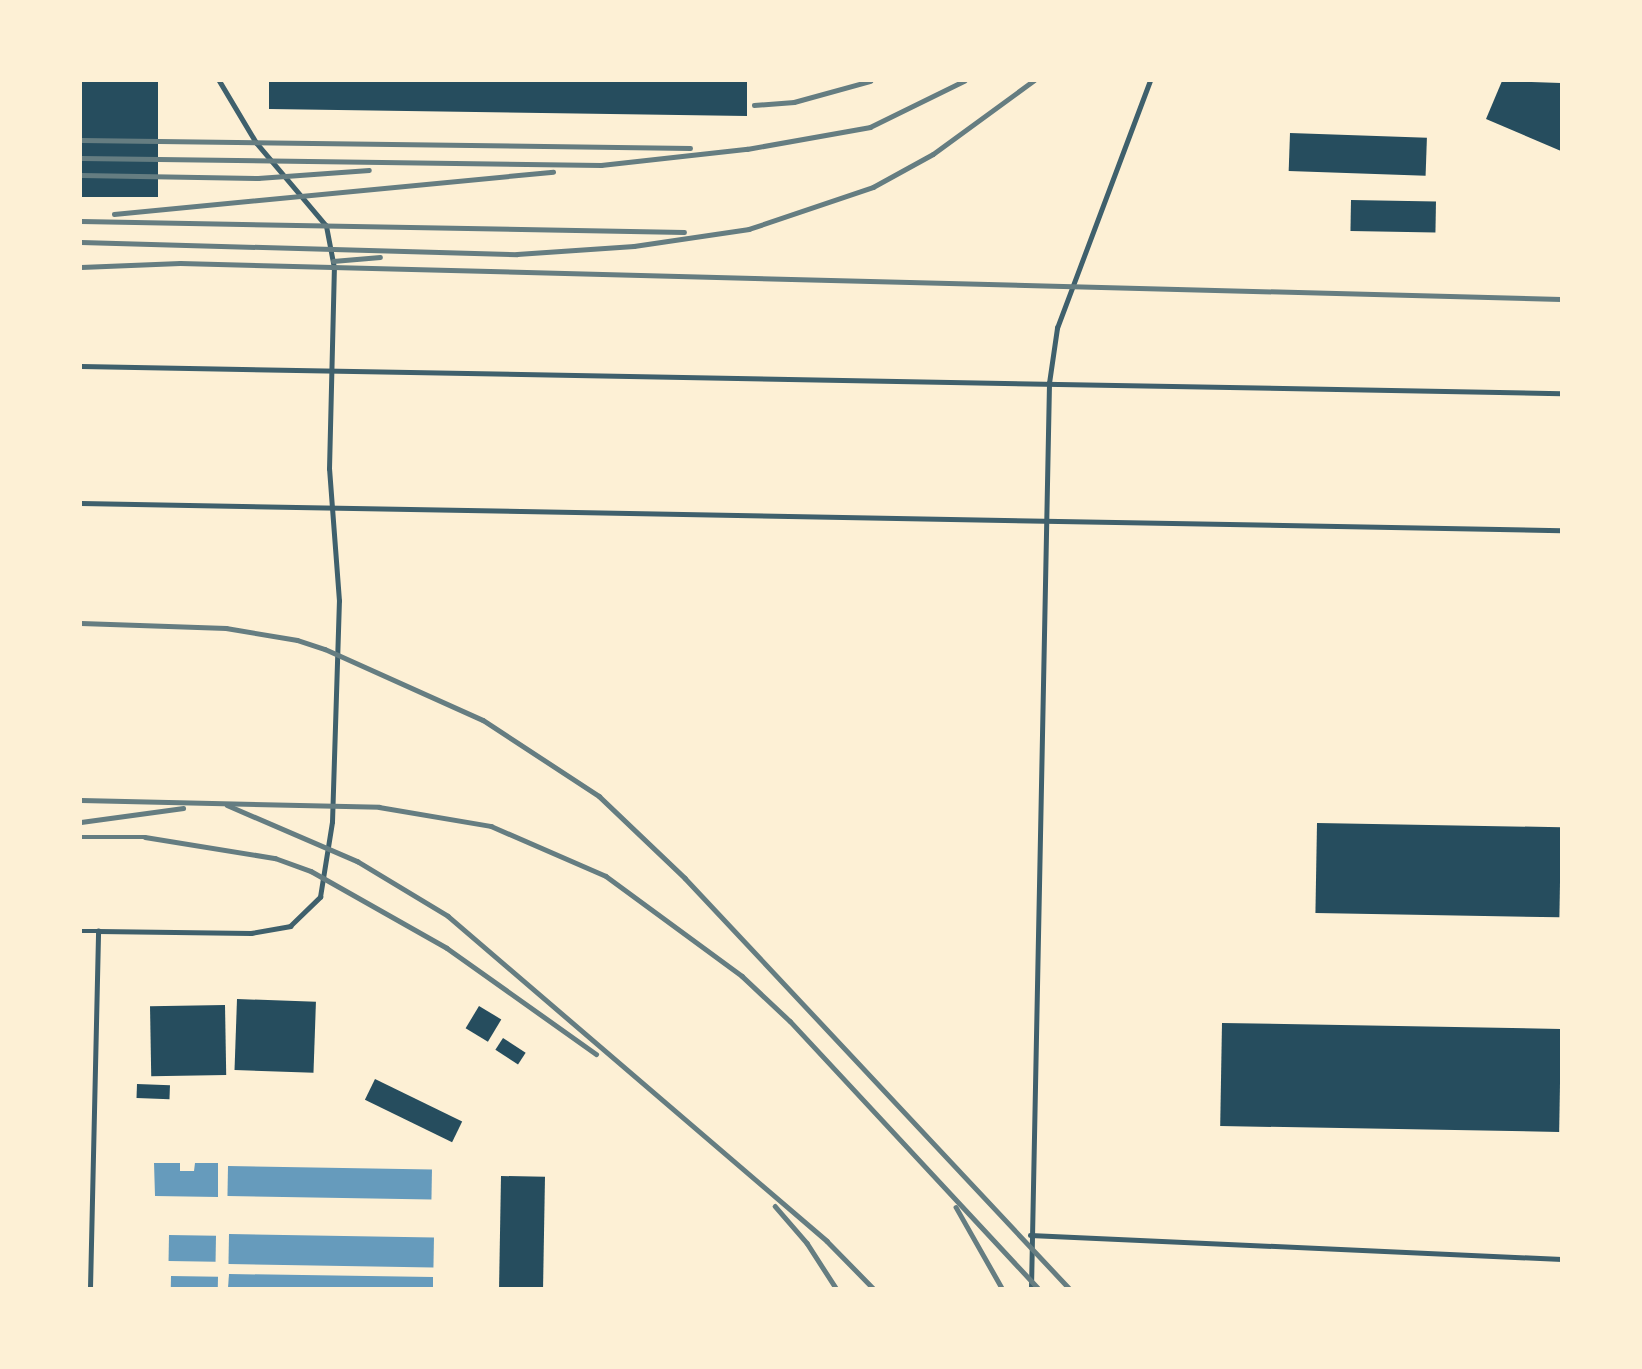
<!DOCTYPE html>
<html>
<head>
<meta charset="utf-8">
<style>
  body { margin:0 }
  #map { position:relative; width:1642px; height:1369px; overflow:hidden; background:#fdf0d5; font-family:"Source Sans 3",sans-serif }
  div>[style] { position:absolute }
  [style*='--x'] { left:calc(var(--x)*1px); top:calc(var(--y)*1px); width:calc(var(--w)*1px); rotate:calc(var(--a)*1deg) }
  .water>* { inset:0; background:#669bbc; transform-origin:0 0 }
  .building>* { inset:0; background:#264d5e; transform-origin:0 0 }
  .service>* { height:4.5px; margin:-2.25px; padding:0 2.25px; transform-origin:2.25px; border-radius:2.25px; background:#3f606c }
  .rail>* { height:4.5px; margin:-2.25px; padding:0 2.25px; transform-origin:2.25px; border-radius:2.25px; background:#657d81 }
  span { translate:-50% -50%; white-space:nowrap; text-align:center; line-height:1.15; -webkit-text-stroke:6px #fdf0d5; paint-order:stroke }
  .frame { position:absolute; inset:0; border:82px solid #fdf0d5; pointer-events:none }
</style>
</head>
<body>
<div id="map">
  <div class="water">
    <i style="clip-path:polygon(154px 1163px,180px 1163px,180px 1171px,194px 1171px,195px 1163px,218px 1163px,218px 1197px,155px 1196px)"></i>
    <i style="left:228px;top:1166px;width:204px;height:30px;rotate:1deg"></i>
    <i style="left:229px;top:1234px;width:205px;height:30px;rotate:1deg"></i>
    <i style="left:169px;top:1235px;width:47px;height:26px;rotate:1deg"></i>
    <i style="clip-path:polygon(229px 1274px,433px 1277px,433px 1288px,228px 1288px)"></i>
    <i style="left:171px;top:1276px;width:47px;height:12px;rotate:1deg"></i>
  </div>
  <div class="building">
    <i style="left:81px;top:81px;width:77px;height:116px"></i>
    <i style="clip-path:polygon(269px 81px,747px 81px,747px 116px,269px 109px)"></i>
    <i style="clip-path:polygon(1502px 81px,1561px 83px,1561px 151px,1486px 119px)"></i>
    <i style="left:1290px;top:133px;width:137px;height:38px;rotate:2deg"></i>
    <i style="left:1351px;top:200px;width:85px;height:31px;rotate:1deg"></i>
    <i style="left:1317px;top:823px;width:244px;height:90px;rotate:1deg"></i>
    <i style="left:237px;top:999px;width:79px;height:71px;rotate:2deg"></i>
    <i style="left:225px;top:1005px;width:70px;height:75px;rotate:89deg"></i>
    <i style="left:479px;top:1006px;width:26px;height:26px;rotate:31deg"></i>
    <i style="left:1222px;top:1023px;width:339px;height:103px;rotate:1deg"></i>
    <i style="left:503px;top:1038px;width:27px;height:14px;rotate:33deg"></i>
    <i style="left:375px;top:1079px;width:97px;height:23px;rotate:26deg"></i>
    <i style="left:137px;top:1084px;width:33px;height:14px;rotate:2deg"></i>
    <i style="left:501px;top:1176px;width:44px;height:112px;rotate:1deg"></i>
  </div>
  <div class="service">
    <i style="--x:81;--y:366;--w:1480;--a:1.05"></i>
    <i style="--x:81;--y:503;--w:1480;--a:1.05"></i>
    <i style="--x:81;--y:931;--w:17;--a:0"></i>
    <i style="--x:1030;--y:1235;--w:532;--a:2.59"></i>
    <i style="--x:90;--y:1288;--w:357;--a:-88.7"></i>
    <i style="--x:98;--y:931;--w:153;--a:0.7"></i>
    <i style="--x:251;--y:933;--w:40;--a:-10"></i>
    <i style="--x:290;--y:926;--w:42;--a:-44"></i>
    <i style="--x:320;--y:897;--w:76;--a:-80.9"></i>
    <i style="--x:332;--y:822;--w:221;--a:-88.2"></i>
    <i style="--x:339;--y:601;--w:132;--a:-94.3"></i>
    <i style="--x:329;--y:469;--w:201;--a:-88.6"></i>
    <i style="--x:334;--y:268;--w:43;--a:-100.8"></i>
    <i style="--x:326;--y:226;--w:109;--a:-130.1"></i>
    <i style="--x:256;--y:143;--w:72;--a:-120.8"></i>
    <i style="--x:1031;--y:1288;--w:905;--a:-88.86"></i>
    <i style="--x:1049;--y:383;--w:56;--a:-81.7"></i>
    <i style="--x:1057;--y:328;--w:264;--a:-69.4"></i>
  </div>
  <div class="rail">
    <i style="--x:754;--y:105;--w:40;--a:-4.3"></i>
    <i style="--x:794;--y:102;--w:79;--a:-15.4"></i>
    <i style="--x:81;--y:140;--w:609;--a:0.75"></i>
    <i style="--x:81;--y:158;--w:520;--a:0.77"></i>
    <i style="--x:601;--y:165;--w:147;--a:-6.3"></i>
    <i style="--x:747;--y:149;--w:125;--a:-10.1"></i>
    <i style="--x:870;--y:127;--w:105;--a:-26.1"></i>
    <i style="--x:81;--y:175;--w:177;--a:1"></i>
    <i style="--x:258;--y:178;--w:111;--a:-4.1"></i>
    <i style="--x:114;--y:214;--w:441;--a:-5.5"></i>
    <i style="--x:81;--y:221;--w:603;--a:1.05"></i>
    <i style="--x:81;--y:242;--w:436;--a:1.6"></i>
    <i style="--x:517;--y:254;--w:117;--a:-3.9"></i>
    <i style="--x:634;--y:246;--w:116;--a:-8.4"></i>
    <i style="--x:749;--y:229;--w:131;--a:-18.7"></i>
    <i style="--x:873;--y:187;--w:68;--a:-28.8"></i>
    <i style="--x:933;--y:154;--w:124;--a:-36.1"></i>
    <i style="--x:333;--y:261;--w:47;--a:-4.9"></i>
    <i style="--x:81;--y:267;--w:99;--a:-2.3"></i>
    <i style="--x:180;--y:263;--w:1381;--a:1.49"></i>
    <i style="--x:81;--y:623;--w:145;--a:2"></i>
    <i style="--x:226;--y:628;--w:72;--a:9.6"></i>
    <i style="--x:297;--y:640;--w:29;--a:18"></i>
    <i style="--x:325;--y:649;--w:173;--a:24.2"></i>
    <i style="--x:483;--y:720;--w:139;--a:33.2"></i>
    <i style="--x:599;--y:796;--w:119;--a:43.6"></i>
    <i style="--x:685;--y:878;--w:562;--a:46.88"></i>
    <i style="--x:81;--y:800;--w:298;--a:1.3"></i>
    <i style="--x:379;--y:807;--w:114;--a:9.6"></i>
    <i style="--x:491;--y:826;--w:125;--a:23.5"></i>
    <i style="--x:606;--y:876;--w:169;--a:36.3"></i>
    <i style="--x:742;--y:976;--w:66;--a:43.2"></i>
    <i style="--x:790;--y:1021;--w:364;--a:47.1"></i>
    <i style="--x:227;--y:805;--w:142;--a:23.3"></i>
    <i style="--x:357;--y:861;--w:106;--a:31.1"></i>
    <i style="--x:448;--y:916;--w:499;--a:40.6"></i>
    <i style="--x:827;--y:1241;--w:66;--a:45.6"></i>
    <i style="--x:81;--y:822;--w:103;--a:-7.8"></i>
    <i style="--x:81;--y:837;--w:64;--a:0"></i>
    <i style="--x:145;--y:837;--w:132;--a:9.2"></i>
    <i style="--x:275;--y:858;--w:38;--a:20"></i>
    <i style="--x:311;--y:871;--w:156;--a:29.5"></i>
    <i style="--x:447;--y:948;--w:183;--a:35.4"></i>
    <i style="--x:775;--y:1206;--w:49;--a:49.1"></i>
    <i style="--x:807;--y:1243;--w:54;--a:57.2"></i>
    <i style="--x:956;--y:1207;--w:93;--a:60.4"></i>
  </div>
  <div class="frame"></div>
</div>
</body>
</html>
